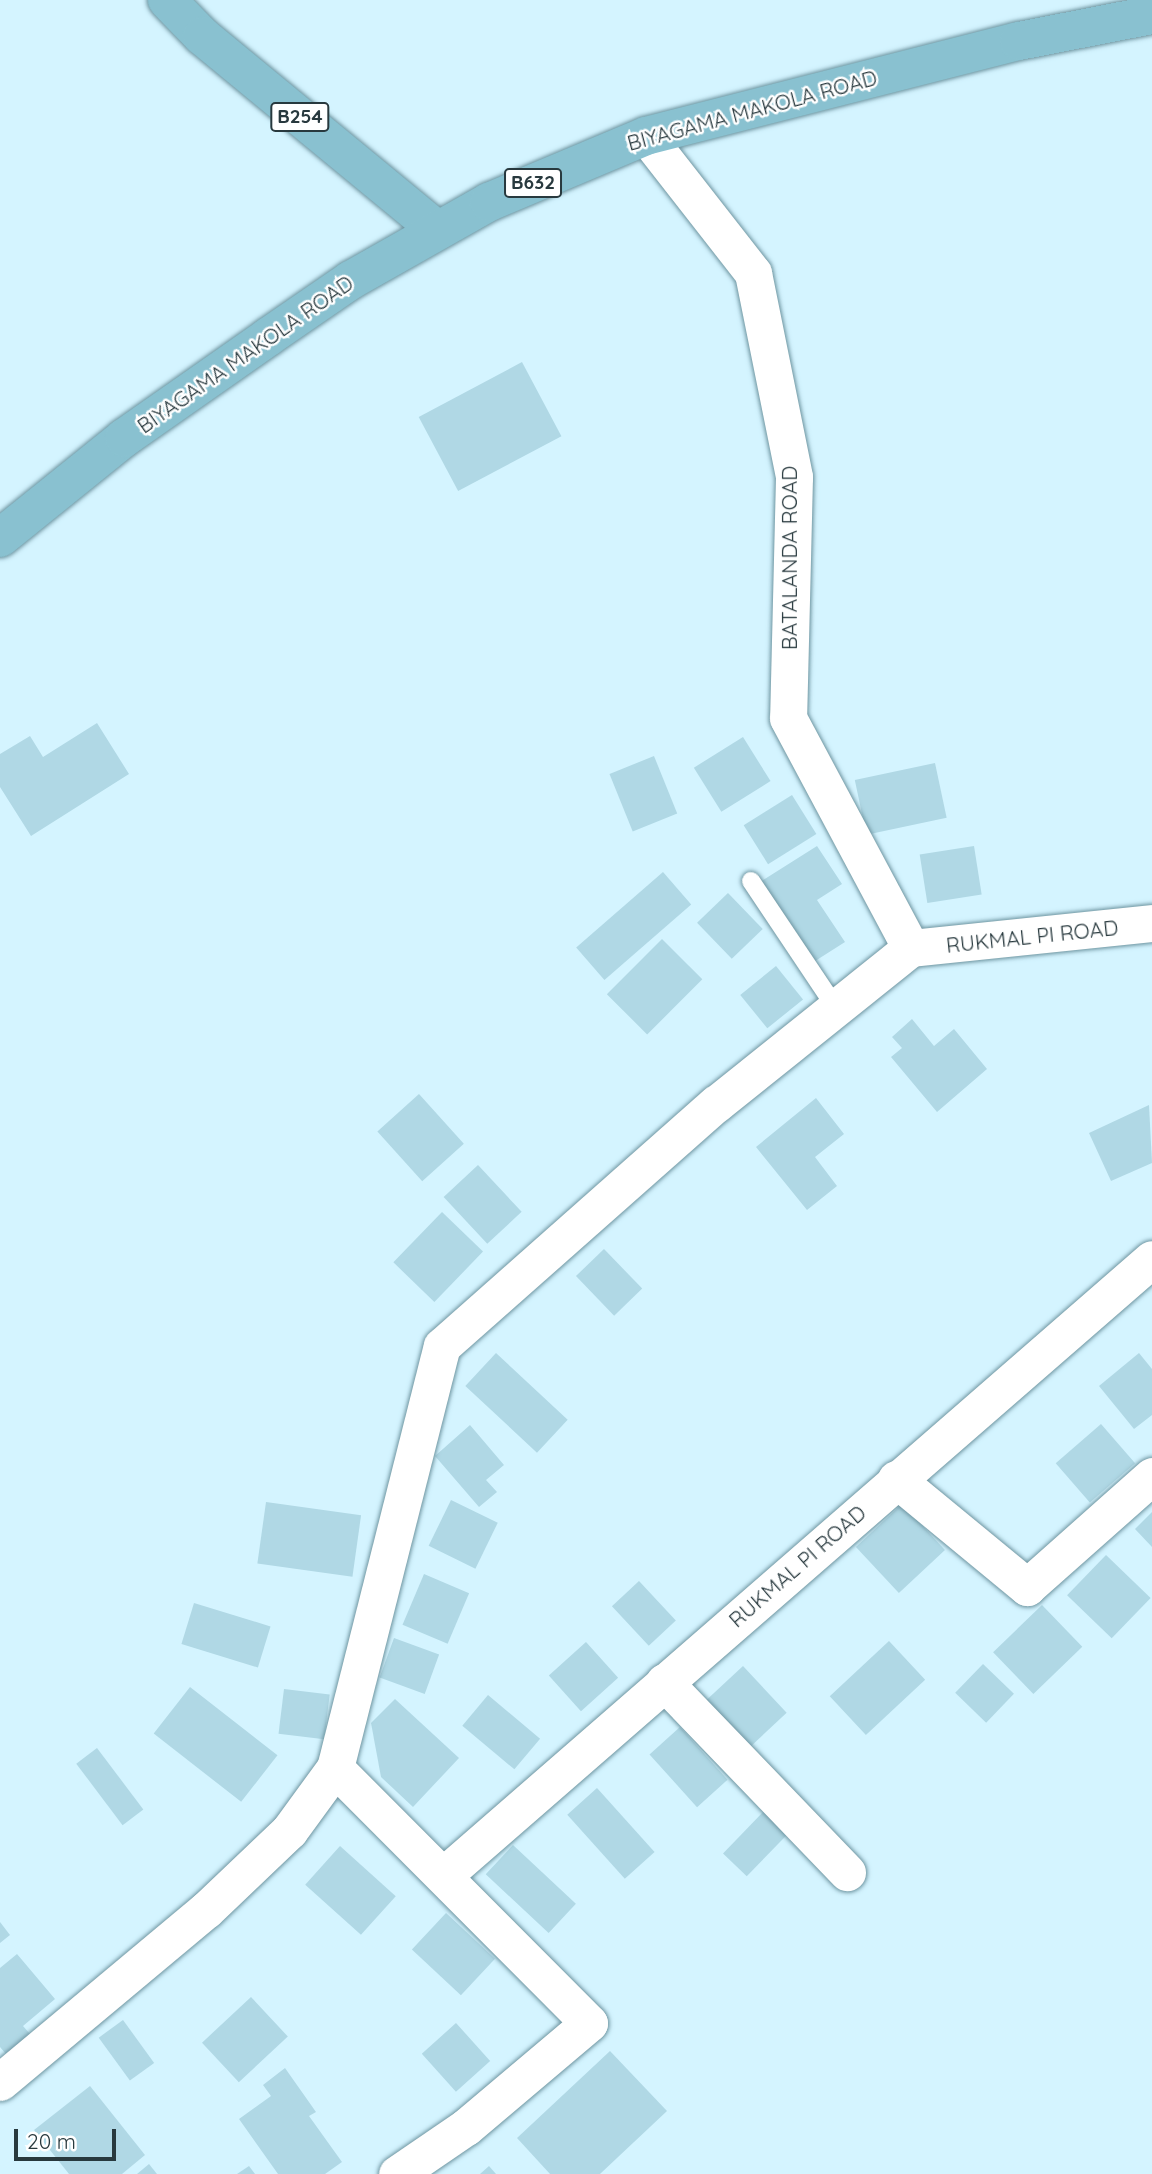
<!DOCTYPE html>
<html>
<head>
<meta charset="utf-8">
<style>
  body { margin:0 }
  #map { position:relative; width:1152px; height:2174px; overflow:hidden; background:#d4f4ff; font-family:Quicksand,sans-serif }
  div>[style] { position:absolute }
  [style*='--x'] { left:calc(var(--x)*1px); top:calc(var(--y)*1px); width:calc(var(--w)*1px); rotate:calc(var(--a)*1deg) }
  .building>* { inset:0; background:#b0d8e5; transform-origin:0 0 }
  .roads { filter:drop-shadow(0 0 2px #6e95a1) drop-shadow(0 0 2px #6e95a1) }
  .lane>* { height:18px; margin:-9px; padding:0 9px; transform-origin:9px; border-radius:9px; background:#fff }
  .street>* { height:37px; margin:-18.5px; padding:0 18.5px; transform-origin:18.5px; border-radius:18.5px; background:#fff }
  .primary>* { height:38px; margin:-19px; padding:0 19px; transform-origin:19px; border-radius:19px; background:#89c1d0 }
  span { translate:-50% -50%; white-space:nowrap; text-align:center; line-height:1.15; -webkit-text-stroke:5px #fff; paint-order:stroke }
  .shield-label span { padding:2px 5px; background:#fff; border:2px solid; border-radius:5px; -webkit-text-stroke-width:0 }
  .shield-label { font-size:19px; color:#28393e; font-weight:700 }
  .street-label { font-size:21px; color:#28393e }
  .scale { position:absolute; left:14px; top:2129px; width:102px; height:32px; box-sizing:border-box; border:4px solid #28393e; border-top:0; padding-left:9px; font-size:21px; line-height:24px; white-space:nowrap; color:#28393e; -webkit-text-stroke:5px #fff; paint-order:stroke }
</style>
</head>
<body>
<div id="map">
  <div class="building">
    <i style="left:522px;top:362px;width:84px;height:117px;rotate:62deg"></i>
    <i style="clip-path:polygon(97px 723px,129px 774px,31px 836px,0 787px,0 754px,30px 736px,43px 757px)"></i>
    <i style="left:743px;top:737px;width:52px;height:58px;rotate:58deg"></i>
    <i style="left:654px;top:756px;width:62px;height:48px;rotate:68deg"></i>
    <i style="left:935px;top:763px;width:56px;height:82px;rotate:78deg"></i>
    <i style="left:792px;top:795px;width:46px;height:57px;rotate:58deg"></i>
    <i style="clip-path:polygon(817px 846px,842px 884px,817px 900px,845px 942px,812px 963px,760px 882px)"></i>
    <i style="left:974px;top:846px;width:49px;height:55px;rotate:81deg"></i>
    <i style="left:663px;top:872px;width:43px;height:115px;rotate:49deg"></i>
    <i style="left:728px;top:893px;width:50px;height:43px;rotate:46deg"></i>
    <i style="left:662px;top:939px;width:57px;height:78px;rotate:45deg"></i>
    <i style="left:776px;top:966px;width:43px;height:46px;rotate:51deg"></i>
    <i style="clip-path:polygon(912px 1019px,934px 1046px,954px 1029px,987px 1069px,937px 1112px,891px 1057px,902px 1048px,892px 1037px)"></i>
    <i style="left:419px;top:1094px;width:67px;height:56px;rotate:48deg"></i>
    <i style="clip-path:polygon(816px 1098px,844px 1134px,815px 1157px,837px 1186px,807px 1210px,756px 1147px)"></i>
    <i style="clip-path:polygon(1149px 1105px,1152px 1163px,1111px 1181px,1089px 1133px)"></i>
    <i style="left:478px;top:1165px;width:64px;height:47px;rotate:47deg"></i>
    <i style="left:442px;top:1212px;width:57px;height:70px;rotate:44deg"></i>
    <i style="left:604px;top:1249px;width:55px;height:39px;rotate:46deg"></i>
    <i style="left:496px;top:1353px;width:98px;height:45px;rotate:43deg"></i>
    <i style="clip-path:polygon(1139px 1353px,1152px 1369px,1152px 1415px,1134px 1429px,1099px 1386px)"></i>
    <i style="left:1101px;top:1424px;width:52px;height:60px;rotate:49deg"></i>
    <i style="clip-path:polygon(470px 1425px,504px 1465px,486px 1480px,497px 1492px,479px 1507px,435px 1456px)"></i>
    <i style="left:451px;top:1500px;width:52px;height:51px;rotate:26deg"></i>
    <i style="left:266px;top:1502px;width:96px;height:62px;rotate:8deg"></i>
    <i style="left:902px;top:1504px;width:63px;height:63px;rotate:47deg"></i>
    <i style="clip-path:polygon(1152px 1512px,1152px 1547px,1135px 1529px)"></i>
    <i style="left:1106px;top:1555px;width:62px;height:56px;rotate:44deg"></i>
    <i style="left:424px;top:1574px;width:49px;height:55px;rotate:23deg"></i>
    <i style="left:639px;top:1581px;width:54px;height:37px;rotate:47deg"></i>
    <i style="left:194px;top:1603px;width:80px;height:43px;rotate:17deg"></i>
    <i style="left:1042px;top:1605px;width:58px;height:68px;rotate:46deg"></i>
    <i style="left:394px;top:1638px;width:48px;height:42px;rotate:20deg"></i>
    <i style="left:889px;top:1641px;width:53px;height:81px;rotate:47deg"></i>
    <i style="left:586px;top:1642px;width:48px;height:50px;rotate:48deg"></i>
    <i style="left:983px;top:1664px;width:43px;height:40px;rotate:44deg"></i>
    <i style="left:743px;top:1666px;width:64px;height:54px;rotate:47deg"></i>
    <i style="left:190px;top:1687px;width:111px;height:59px;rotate:38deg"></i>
    <i style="left:284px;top:1689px;width:46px;height:45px;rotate:7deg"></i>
    <i style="left:488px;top:1695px;width:68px;height:40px;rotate:40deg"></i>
    <i style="clip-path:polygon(395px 1699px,459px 1758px,413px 1807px,381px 1777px,371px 1723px)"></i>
    <i style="left:680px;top:1727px;width:71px;height:41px;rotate:48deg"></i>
    <i style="left:97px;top:1748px;width:77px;height:26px;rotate:53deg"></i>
    <i style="left:597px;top:1788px;width:86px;height:40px;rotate:48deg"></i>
    <i style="left:764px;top:1811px;width:33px;height:59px;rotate:44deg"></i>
    <i style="left:513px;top:1845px;width:86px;height:40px;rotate:43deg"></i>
    <i style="left:340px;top:1846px;width:75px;height:52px;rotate:42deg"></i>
    <i style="left:446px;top:1913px;width:67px;height:50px;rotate:43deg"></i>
    <i style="clip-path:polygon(0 1922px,10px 1935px,0 1943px)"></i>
    <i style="clip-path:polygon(17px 1954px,55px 1999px,23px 2026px,30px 2034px,6px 2054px,0 2047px,0 1968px)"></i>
    <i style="left:251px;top:1997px;width:54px;height:67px;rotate:47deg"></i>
    <i style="left:123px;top:2020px;width:53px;height:30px;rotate:54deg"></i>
    <i style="left:456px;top:2023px;width:51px;height:46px;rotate:48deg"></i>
    <i style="clip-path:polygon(610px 2051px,667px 2111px,600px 2174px,550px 2174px,517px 2138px)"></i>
    <i style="clip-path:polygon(285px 2068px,316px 2112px,309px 2116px,342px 2162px,325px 2174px,278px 2174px,239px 2119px,271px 2096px,263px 2085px)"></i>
    <i style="clip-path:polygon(90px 2086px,145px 2155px,122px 2174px,69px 2174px,34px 2130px)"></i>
    <i style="clip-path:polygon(149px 2164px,157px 2174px,137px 2174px)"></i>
    <i style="clip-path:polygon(249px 2166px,255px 2174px,237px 2174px)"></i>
    <i style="clip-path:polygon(489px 2166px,496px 2174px,480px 2174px)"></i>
  </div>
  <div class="roads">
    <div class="lane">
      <i style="--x:751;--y:881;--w:153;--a:56.2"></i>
    </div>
    <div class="street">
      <i style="--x:646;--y:136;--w:174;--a:52"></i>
      <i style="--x:753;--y:273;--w:208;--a:78.6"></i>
      <i style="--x:794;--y:477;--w:241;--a:91.4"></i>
      <i style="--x:788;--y:718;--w:261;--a:61.9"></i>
      <i style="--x:911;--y:948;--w:242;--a:-5.9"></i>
      <i style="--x:896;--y:1479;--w:170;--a:39.5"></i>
      <i style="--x:1027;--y:1587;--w:167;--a:-41.6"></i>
      <i style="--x:664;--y:1682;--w:264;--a:46.1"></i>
      <i style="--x:444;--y:1875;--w:938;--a:-41.03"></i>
      <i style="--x:0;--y:2082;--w:268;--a:-39.9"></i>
      <i style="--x:206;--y:1910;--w:115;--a:-43.6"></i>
      <i style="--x:289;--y:1831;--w:78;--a:-53.9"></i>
      <i style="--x:397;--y:2174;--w:83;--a:-34.3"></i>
      <i style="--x:466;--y:2127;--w:161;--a:-40.2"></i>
      <i style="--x:589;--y:2023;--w:360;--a:-134.9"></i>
      <i style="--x:335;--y:1768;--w:435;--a:-75.8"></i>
      <i style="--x:442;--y:1346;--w:366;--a:-41.5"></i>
      <i style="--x:716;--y:1104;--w:250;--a:-38.7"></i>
    </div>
    <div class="primary">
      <i style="--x:167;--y:0;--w:50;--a:45.8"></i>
      <i style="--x:202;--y:36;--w:305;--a:39.5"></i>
      <i style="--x:0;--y:538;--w:159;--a:-38.9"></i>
      <i style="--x:124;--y:438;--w:176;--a:-35"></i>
      <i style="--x:268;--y:337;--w:101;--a:-34.5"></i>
      <i style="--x:351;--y:280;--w:159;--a:-29.5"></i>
      <i style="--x:489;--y:202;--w:170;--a:-22.8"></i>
      <i style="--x:646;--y:136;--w:385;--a:-14.3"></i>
      <i style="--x:1019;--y:41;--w:136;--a:-11.1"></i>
    </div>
  </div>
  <div class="shield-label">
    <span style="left:300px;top:117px">B254</span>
    <span style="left:533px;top:183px">B632</span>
  </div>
  <div class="street-label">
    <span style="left:752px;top:110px;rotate:-15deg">BIYAGAMA MAKOLA ROAD</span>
    <span style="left:245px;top:354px;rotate:-35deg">BIYAGAMA MAKOLA ROAD</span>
    <span style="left:789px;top:558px;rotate:-90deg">BATALANDA ROAD</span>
    <span style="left:1032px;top:936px;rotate:-6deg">RUKMAL PI ROAD</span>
    <span style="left:797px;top:1566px;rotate:-41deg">RUKMAL PI ROAD</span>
  </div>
  <div class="scale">20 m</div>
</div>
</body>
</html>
